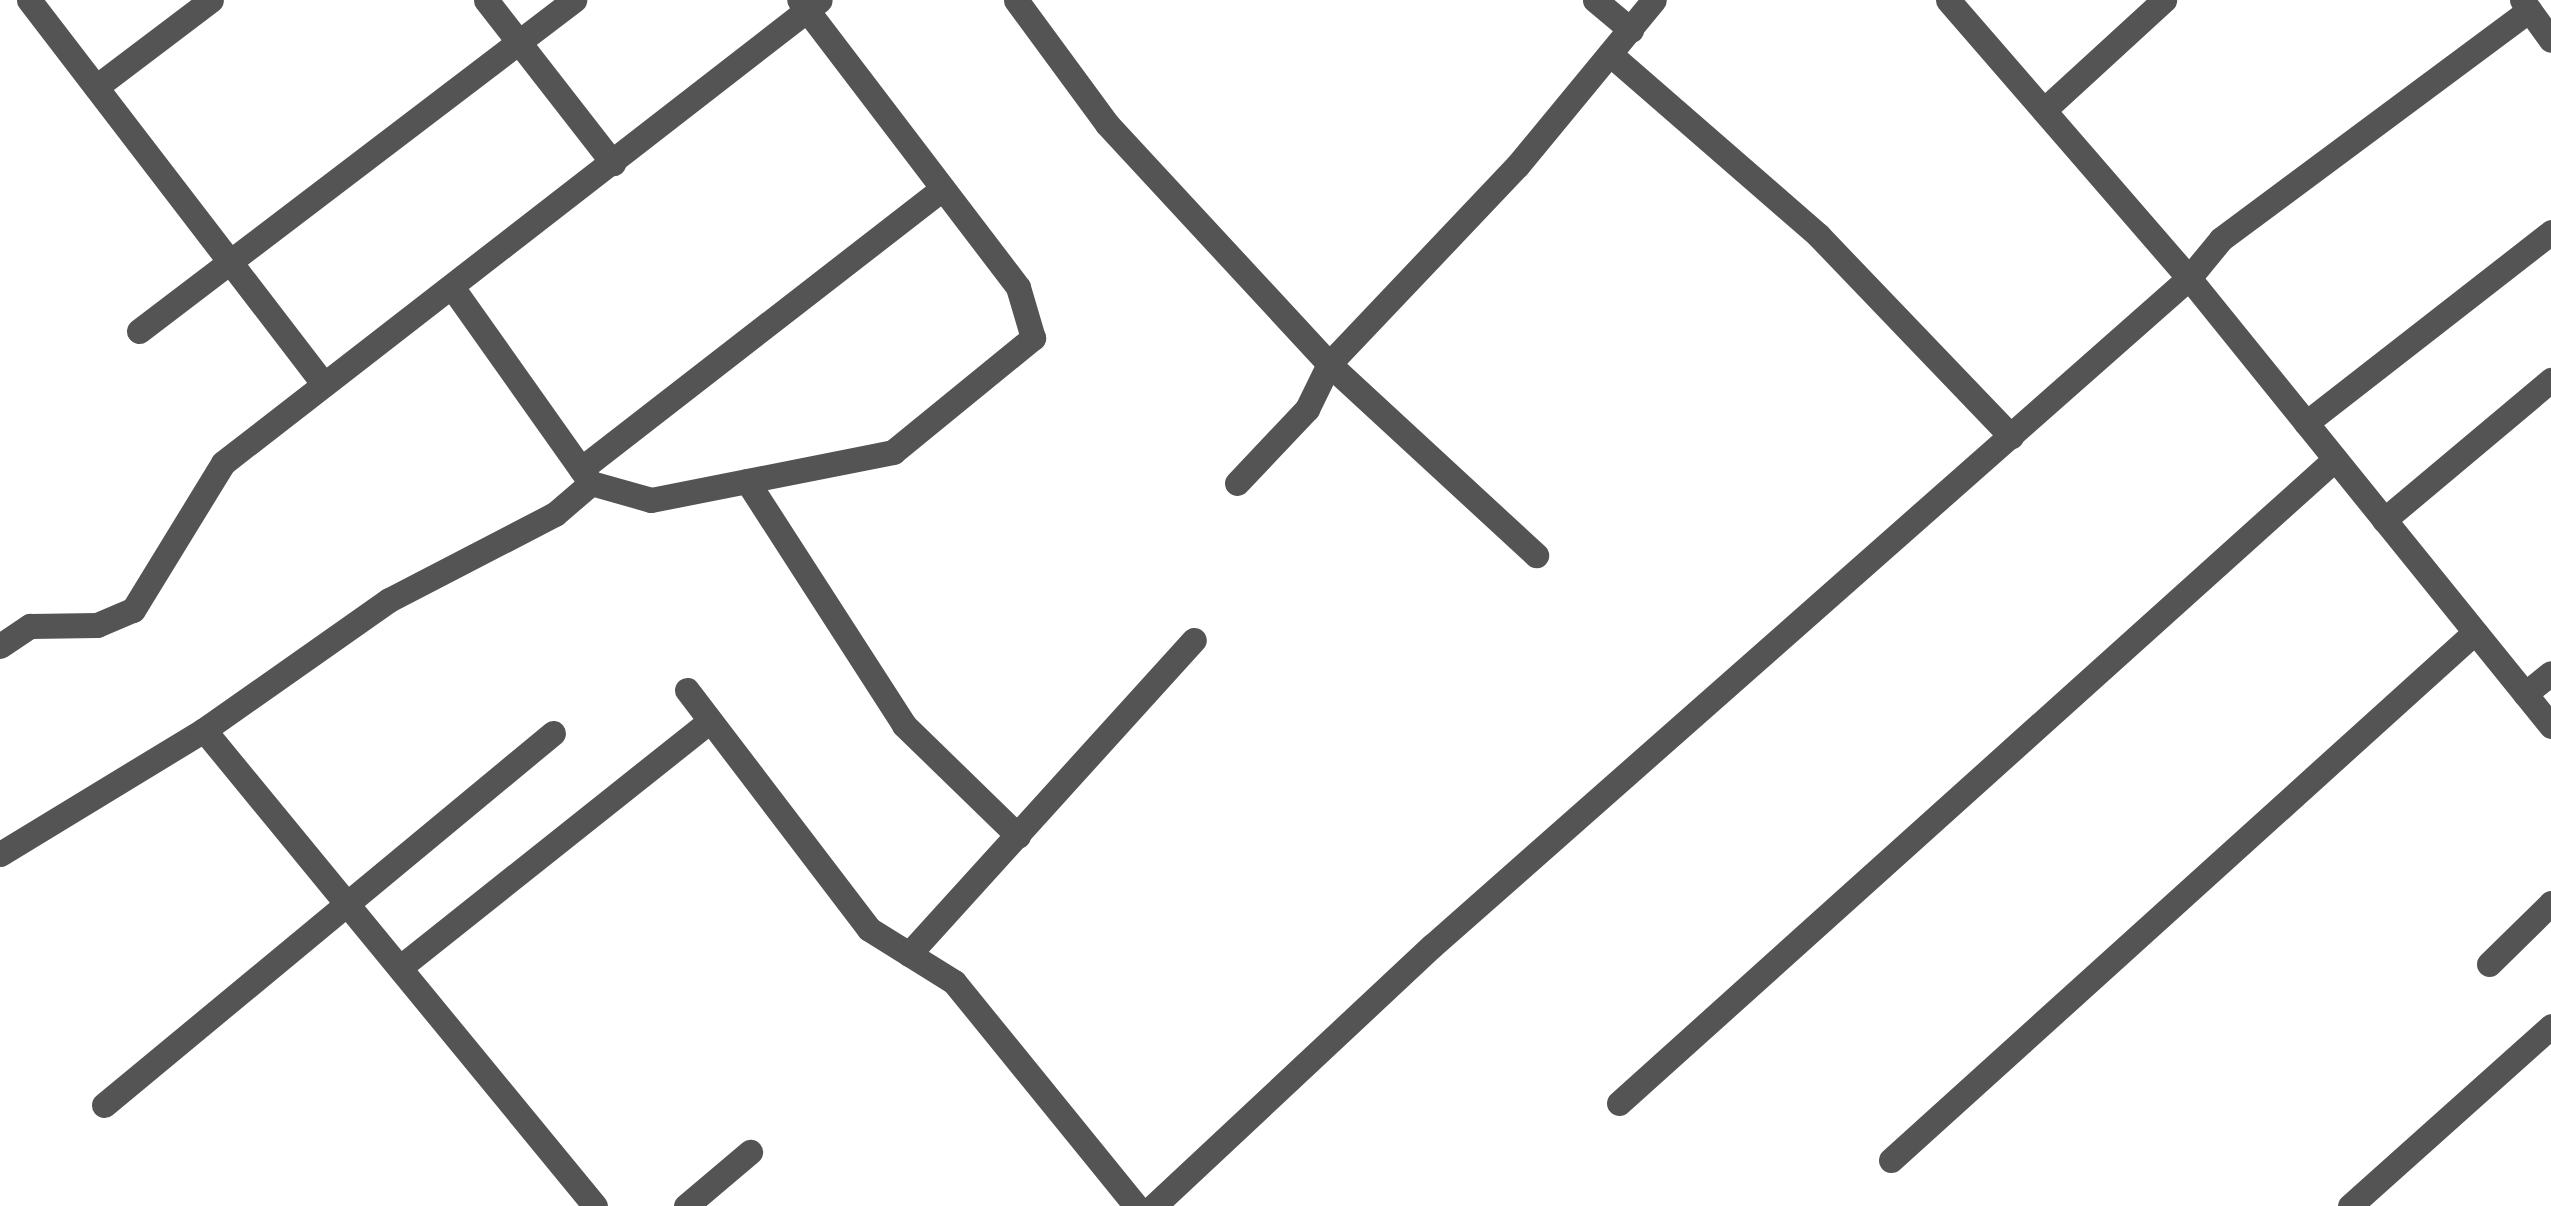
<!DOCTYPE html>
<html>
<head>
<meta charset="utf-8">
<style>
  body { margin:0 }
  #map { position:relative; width:2551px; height:1206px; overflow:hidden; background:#fff; font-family:Quicksand,sans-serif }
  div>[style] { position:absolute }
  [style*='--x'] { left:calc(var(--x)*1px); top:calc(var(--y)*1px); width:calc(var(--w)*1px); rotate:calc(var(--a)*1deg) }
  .minor>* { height:25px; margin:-12.5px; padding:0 12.5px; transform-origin:12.5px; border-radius:12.5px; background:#545454 }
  span { translate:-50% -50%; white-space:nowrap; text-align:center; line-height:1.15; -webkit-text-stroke:8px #fff; paint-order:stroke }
</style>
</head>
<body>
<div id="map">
  <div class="minor">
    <i style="--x:29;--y:0;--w:479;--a:52.5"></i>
    <i style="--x:486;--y:0;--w:207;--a:52.1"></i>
    <i style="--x:1016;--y:0;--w:154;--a:53.7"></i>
    <i style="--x:1107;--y:124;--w:327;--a:47.2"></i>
    <i style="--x:1329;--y:364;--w:282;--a:42.7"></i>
    <i style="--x:1595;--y:0;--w:47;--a:39.8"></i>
    <i style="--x:1948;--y:0;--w:368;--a:49.1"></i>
    <i style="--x:2189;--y:278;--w:576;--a:51.06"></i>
    <i style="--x:2522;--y:0;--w:49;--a:54.1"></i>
    <i style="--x:1610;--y:54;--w:276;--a:41"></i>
    <i style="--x:1818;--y:235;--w:279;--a:46.2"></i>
    <i style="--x:96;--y:87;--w:144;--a:-37.1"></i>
    <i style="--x:2044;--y:110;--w:163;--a:-42.5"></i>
    <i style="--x:452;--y:287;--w:240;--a:54.7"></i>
    <i style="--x:591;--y:483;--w:62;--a:15.8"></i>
    <i style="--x:651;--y:500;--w:247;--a:-11.2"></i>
    <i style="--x:893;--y:452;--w:181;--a:-39.2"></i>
    <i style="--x:1033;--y:338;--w:53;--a:-106.4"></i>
    <i style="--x:1018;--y:287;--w:361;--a:-127.3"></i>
    <i style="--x:139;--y:331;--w:547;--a:-37.27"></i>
    <i style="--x:2306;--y:423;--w:311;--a:-37.9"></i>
    <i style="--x:581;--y:469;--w:455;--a:-37.8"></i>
    <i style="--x:747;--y:481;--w:290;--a:57.2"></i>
    <i style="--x:904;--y:725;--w:159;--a:44.2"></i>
    <i style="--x:1237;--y:483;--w:102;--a:-46.6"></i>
    <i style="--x:1307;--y:409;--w:50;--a:-63.9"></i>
    <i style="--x:1329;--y:364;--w:273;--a:-46.5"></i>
    <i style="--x:1517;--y:166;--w:215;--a:-50.5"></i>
    <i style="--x:2384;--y:520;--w:218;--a:-40"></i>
    <i style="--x:0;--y:646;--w:36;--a:-34"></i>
    <i style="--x:30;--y:626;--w:67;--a:-0.9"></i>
    <i style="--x:97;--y:625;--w:39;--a:-23"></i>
    <i style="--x:133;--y:610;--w:172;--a:-58.5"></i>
    <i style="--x:223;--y:463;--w:755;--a:-37.8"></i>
    <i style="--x:687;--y:690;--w:300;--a:52.7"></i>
    <i style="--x:869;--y:929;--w:100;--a:31.9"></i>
    <i style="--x:954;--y:982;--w:289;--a:50.9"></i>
    <i style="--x:2525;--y:694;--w:33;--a:-39"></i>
    <i style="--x:204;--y:730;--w:616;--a:50.6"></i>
    <i style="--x:0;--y:854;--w:239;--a:-31.3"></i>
    <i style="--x:204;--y:730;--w:226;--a:-35.1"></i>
    <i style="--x:389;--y:600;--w:187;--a:-27.4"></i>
    <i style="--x:555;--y:514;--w:48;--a:-40.7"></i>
    <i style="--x:909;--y:954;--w:424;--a:-47.8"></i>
    <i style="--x:2489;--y:964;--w:87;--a:-44.5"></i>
    <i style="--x:403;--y:965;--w:392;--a:-38.5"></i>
    <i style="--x:1619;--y:1103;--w:963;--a:-41.97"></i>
    <i style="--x:104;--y:1105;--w:583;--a:-39.64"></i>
    <i style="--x:1891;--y:1160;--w:787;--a:-42.12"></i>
    <i style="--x:686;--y:1206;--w:84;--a:-40.2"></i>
    <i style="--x:1154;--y:1206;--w:381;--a:-43.1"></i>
    <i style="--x:1432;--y:946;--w:1010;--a:-41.43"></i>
    <i style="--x:2189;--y:278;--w:50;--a:-50.6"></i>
    <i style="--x:2221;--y:239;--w:384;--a:-36.6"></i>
    <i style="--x:2350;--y:1206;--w:270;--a:-41.8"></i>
  </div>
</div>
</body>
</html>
